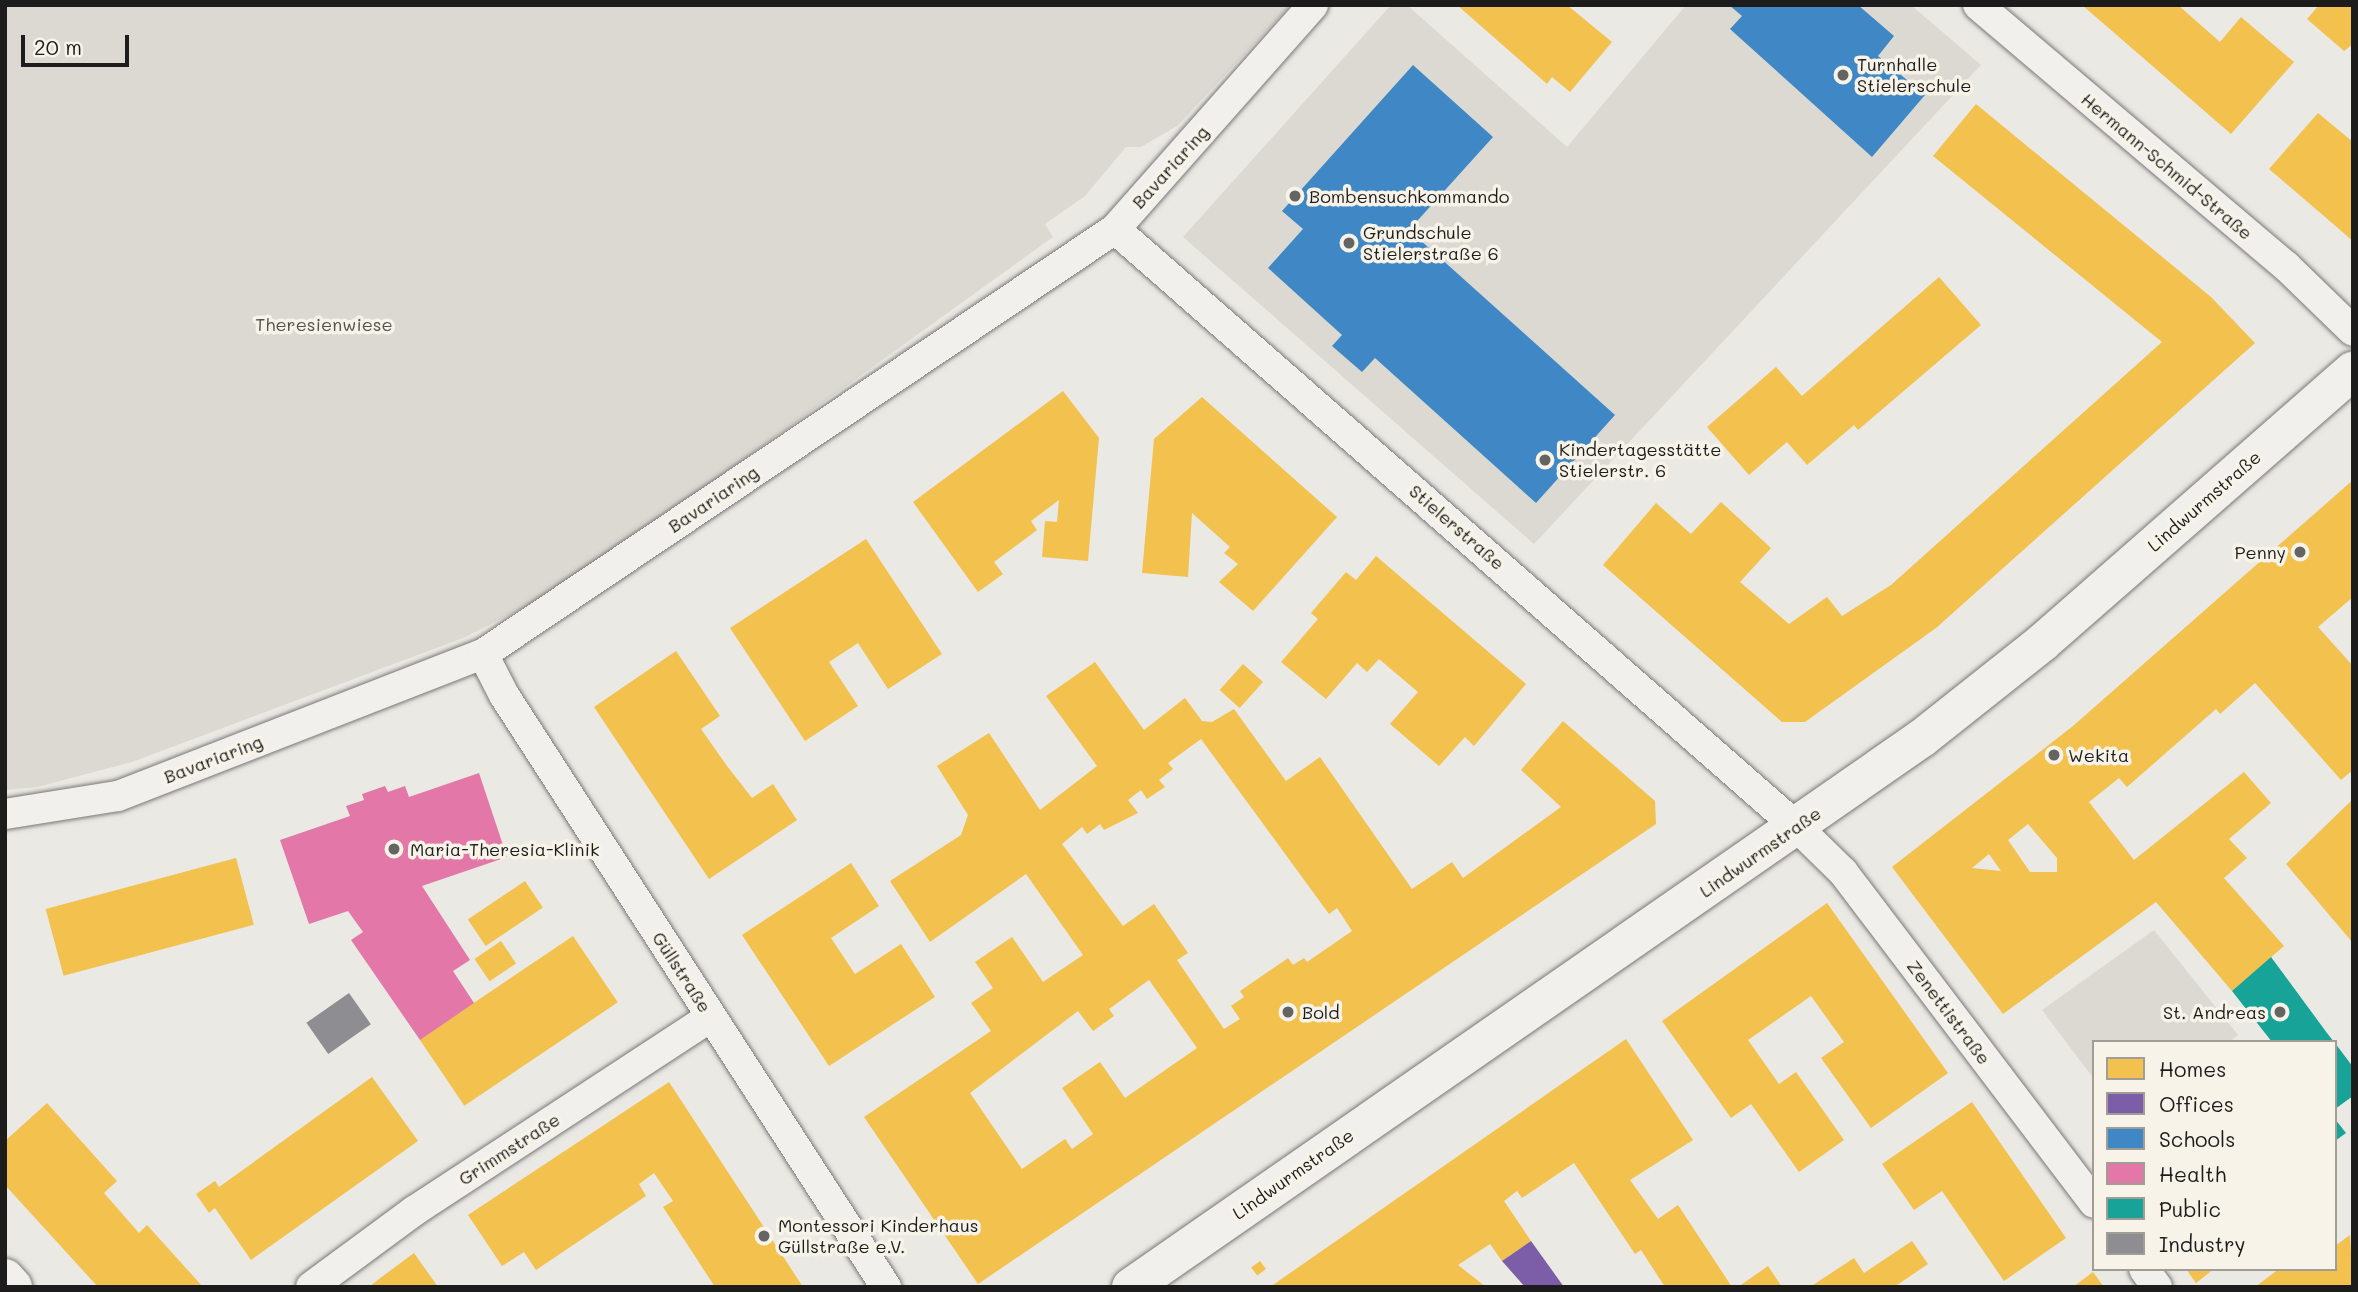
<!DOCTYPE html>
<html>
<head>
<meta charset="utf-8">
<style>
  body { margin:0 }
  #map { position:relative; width:2358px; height:1292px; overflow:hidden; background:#eae9e4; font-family:Mali,sans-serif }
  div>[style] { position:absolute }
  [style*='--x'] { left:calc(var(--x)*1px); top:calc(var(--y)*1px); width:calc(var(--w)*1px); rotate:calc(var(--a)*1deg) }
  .built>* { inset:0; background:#dbd9d2 }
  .homes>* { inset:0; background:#f2c14e; transform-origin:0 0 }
  .offices>* { inset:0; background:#7b5ea7 }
  .schools>* { inset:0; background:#3f88c5 }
  .health>* { inset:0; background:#e377a8 }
  .public>* { inset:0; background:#17a398 }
  .industry>* { inset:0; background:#8d8d92; transform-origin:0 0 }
  .roads { filter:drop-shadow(0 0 2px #797876) drop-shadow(0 0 2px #797876) }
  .street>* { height:30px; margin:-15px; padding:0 15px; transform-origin:15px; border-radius:15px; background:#f1f0ec }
  .secondary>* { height:38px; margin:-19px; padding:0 19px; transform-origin:19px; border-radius:19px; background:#f1f0ec }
  .dots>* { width:19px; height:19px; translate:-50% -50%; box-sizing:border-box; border:4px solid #f7f3e8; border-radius:50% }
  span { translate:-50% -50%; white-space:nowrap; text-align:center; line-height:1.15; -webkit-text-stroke:7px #f7f3e8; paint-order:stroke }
  .poi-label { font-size:18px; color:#1c1c1c }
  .left { translate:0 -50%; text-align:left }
  .right { translate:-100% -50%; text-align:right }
  .street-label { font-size:18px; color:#1c1c1c }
  .park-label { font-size:18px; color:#52514e }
  .frame { position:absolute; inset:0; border:7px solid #1c1c1c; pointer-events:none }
  .legend { position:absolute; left:2092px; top:1040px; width:245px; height:231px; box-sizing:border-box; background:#f7f3e8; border:2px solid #9f9d96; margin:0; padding:9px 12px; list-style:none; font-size:21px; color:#1c1c1c }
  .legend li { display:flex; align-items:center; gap:14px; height:35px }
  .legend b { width:35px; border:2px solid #9f9d96 }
  .scale { position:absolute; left:21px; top:35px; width:108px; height:32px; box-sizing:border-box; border:4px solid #1c1c1c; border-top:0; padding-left:9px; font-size:21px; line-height:24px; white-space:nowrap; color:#1c1c1c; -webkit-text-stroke:5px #f7f3e8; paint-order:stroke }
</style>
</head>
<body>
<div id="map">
  <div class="built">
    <i style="clip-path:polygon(5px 5px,1291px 5px,1177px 126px,1141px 147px,1126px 147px,1085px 196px,1045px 224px,1053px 237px,678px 507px,529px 605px,463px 638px,132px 762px,37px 787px,5px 790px)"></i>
    <i style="clip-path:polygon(1391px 5px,1407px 5px,1567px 147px,1686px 5px,1911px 5px,1981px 65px,1534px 544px,1183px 237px)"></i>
    <i style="clip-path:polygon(2154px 930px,2238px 1035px,2229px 1042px,2094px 1042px,2094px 1079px,2042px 1010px)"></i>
  </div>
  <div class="homes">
    <i style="clip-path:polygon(1457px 5px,1567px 5px,1612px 42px,1570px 92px,1552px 77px,1547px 84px)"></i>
    <i style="clip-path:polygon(2082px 5px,2178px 5px,2220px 42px,2241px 17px,2294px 62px,2231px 134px)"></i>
    <i style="clip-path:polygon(2319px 5px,2353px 5px,2353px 44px,2344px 51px,2307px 19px)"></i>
    <i style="clip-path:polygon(1976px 104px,2211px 297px,2255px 343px,1936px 628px,1805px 722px,1782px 722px,1603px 565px,1656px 503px,1691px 534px,1721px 502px,1771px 548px,1740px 582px,1789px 624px,1827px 597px,1842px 616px,1891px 585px,2162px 342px,1933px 156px)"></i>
    <i style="clip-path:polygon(2318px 113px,2353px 142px,2353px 241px,2269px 169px)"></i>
    <i style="clip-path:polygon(1939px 277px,1981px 325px,1858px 430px,1854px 425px,1807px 465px,1787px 442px,1749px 475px,1707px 427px,1776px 367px,1802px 396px)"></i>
    <i style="clip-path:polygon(1063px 391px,1099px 438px,1088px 561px,1042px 557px,1045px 521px,1057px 522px,1059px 500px,1031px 521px,1037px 530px,994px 562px,1003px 574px,978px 592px,913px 502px)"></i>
    <i style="clip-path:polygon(1202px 397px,1337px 517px,1253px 611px,1219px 582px,1238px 564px,1224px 553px,1230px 547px,1192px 513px,1188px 577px,1142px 573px,1154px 439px)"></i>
    <i style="clip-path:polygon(evenodd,2353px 480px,2353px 597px,2318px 627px,2353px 666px,2353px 770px,2341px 780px,2255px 683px,2220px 714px,2216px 709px,2127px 787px,2119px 778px,2089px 802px,2134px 860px,2244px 772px,2271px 803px,2229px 839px,2247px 858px,2224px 878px,2284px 946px,2232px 991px,2156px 902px,2003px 1014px,1892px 867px,2073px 726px,2353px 480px,2028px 824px,2057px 858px,2057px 872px,2030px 872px,2008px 840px,2028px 824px,2353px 480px,1989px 854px,2001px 871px,1972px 868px,1989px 854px)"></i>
    <i style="clip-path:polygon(866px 539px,942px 654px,888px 689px,858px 643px,829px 662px,858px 706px,805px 741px,730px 628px)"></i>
    <i style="clip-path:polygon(1376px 556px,1526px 684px,1474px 746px,1465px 737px,1439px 766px,1390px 724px,1418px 692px,1379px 659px,1367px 672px,1357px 663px,1326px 699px,1281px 662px,1318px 619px,1311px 613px,1346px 572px,1356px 580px)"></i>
    <i style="clip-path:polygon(676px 651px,720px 716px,701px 729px,727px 766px,752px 798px,773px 784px,797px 820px,709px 879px,594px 707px)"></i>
    <i style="clip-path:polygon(evenodd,1095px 662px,1144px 730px,1185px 698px,1202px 721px,1212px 722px,1234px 709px,1286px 781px,1320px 757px,1412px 889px,1452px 862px,1463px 878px,1561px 807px,1521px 770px,1563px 721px,1655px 801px,1656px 824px,978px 1284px,864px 1117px,991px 1031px,971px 1003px,993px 988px,975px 962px,1012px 937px,1043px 982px,1083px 955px,1026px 874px,930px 942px,890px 881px,961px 835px,968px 815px,937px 766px,989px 733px,1040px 810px,1097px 766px,1046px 696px,1095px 662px,1201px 739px,1329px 914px,1337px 908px,1352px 931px,1307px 962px,1304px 958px,1293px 965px,1288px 958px,1240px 991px,1244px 997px,1231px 1006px,1240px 1019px,1224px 1029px,1177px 960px,1188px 953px,1154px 904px,1123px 926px,1062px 844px,1082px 827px,1087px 834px,1100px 824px,1104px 830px,1138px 813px,1128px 800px,1141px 790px,1147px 799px,1165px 787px,1159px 780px,1173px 769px,1168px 763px,1201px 739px,1095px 662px,1149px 980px,1197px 1048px,1125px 1098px,1100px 1062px,1062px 1088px,1093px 1134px,1072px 1149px,1065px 1139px,1022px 1169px,970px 1093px,1078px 1011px,1093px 1031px,1114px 1016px,1109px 1009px,1149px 980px)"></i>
    <i style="left:1243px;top:664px;width:27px;height:35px;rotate:42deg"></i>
    <i style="clip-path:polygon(2353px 799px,2353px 943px,2286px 864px)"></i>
    <i style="left:236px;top:858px;width:69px;height:197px;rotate:75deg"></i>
    <i style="clip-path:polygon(851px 863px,879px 906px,831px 938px,855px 974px,901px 944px,935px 997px,829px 1066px,742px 935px)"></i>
    <i style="left:525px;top:881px;width:32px;height:69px;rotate:56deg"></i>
    <i style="clip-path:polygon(1827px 903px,1948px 1073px,1871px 1128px,1821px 1058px,1844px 1042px,1811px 996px,1748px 1040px,1779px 1084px,1796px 1072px,1844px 1140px,1799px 1172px,1751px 1104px,1731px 1118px,1662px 1021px)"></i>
    <i style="left:573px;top:936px;width:80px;height:185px;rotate:56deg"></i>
    <i style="left:501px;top:941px;width:27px;height:32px;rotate:56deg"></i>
    <i style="clip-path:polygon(1626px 1039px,1693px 1140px,1630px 1180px,1658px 1219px,1678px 1205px,1732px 1287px,1665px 1287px,1641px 1250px,1635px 1254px,1574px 1163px,1522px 1198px,1517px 1191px,1504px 1201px,1531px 1241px,1502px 1261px,1490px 1244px,1458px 1265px,1486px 1287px,1270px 1287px)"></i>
    <i style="clip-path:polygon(372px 1077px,418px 1141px,251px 1260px,215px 1208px,209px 1213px,196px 1194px,215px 1181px,219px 1187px)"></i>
    <i style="clip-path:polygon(669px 1082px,803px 1287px,715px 1287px,663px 1207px,673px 1201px,654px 1173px,639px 1184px,646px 1196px,536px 1270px,524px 1252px,502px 1266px,468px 1215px)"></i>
    <i style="clip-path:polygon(1972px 1102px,2066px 1238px,2004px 1281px,1942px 1191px,1914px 1210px,1882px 1164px)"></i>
    <i style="clip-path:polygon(47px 1103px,117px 1181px,104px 1193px,139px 1233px,147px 1225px,203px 1287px,98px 1287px,5px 1185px,5px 1141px)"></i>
    <i style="clip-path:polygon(2350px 1235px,2353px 1287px,2255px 1287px,2279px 1269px,2335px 1269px,2335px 1246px)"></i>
    <i style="clip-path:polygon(1912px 1241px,1928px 1264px,1894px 1287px,1810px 1287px,1854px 1258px,1864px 1273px)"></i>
    <i style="clip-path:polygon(414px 1253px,438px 1287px,369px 1287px,379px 1279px)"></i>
    <i style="left:1260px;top:1261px;width:10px;height:11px;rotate:53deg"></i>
    <i style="clip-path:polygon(1768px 1266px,1782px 1287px,1738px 1287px)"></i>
    <i style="clip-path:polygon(2186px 1269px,2214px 1269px,2196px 1283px)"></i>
    <i style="clip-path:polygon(2093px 1272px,2104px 1287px,2073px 1287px)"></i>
  </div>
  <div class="offices">
    <i style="clip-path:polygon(1531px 1241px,1564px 1287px,1525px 1287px,1502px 1261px)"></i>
  </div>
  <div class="schools">
    <i style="clip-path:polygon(1729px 5px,1858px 5px,1894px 36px,1878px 56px,1925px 95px,1872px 157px,1730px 29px,1742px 16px)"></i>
    <i style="clip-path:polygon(1413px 65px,1493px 137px,1409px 230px,1615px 415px,1536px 503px,1375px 358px,1362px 372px,1332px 346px,1342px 335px,1268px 268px,1303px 229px,1282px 211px)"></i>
  </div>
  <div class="health">
    <i style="clip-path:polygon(479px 773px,507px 857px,422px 886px,470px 960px,453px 971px,474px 1003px,420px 1040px,351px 940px,363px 932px,348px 911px,309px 924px,280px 840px,350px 816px,346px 806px,364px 800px,362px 794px,385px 786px,388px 792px,405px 786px,409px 797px)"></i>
  </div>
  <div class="public">
    <i style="clip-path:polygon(2271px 957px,2327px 1033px,2334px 1042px,2272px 1042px,2232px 991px)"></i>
    <i style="clip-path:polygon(2335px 1043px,2353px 1067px,2353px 1096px,2335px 1109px)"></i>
    <i style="clip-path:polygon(2335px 1119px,2346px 1133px,2335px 1141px)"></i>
  </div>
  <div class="industry">
    <i style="left:349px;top:993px;width:38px;height:52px;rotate:55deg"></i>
  </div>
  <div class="roads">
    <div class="street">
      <i style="--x:1978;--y:5;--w:404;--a:40.3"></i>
      <i style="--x:2286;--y:266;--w:93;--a:44.1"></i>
      <i style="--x:1115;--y:229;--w:907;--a:41.25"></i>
      <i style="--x:1797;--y:827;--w:64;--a:44.4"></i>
      <i style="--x:1843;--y:872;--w:415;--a:52.8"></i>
      <i style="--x:483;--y:654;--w:46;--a:62.9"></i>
      <i style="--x:504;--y:695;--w:705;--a:57.17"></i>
      <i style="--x:5;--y:814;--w:114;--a:-9.1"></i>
      <i style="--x:118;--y:796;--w:392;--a:-21.3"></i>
      <i style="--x:483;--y:654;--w:762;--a:-33.92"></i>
      <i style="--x:1115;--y:229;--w:299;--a:-48.5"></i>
      <i style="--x:2144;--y:1269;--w:22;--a:54"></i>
      <i style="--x:311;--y:1287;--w:128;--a:-36.4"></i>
      <i style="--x:414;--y:1211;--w:354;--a:-33.2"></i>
    </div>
    <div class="secondary">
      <i style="--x:5;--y:1278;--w:12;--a:48"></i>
      <i style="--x:1131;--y:1287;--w:963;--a:-34.76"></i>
      <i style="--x:1922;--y:738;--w:154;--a:-38.4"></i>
      <i style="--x:2043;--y:642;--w:412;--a:-41.2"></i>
    </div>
  </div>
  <div class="dots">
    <i style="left:1843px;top:75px;background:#646462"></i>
    <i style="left:1295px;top:196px;background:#646462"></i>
    <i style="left:1349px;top:243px;background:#646462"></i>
    <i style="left:1545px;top:460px;background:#646462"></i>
    <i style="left:2300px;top:552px;background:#646462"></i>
    <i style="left:2054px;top:755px;background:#646462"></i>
    <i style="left:394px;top:849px;background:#646462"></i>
    <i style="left:1288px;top:1012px;background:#646462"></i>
    <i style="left:2280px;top:1012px;background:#646462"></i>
    <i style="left:764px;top:1236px;background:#646462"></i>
  </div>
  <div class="poi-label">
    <span class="left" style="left:1857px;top:75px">Turnhalle<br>Stielerschule</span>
    <span class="left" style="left:1309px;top:196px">Bombensuchkommando</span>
    <span class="left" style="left:1363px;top:243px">Grundschule<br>Stielerstraße 6</span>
    <span class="left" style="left:1559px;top:460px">Kindertagesstätte<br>Stielerstr. 6</span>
    <span class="right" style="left:2286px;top:552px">Penny</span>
    <span class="left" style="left:2068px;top:755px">Wekita</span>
    <span class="left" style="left:410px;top:849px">Maria-Theresia-Klinik</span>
    <span class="left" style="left:1302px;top:1012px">Bold</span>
    <span class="right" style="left:2266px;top:1012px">St. Andreas</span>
    <span class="left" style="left:778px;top:1236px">Montessori Kinderhaus<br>Güllstraße e.V.</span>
  </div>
  <div class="street-label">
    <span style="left:2167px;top:166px;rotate:40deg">Hermann-Schmid-Straße</span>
    <span style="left:1170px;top:167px;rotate:-48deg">Bavariaring</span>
    <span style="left:713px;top:499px;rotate:-34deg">Bavariaring</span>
    <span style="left:2204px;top:501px;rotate:-41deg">Lindwurmstraße</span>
    <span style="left:1457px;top:527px;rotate:41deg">Stielerstraße</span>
    <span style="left:213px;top:759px;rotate:-21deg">Bavariaring</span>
    <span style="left:1760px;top:852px;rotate:-35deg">Lindwurmstraße</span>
    <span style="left:682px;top:972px;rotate:57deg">Güllstraße</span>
    <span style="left:1949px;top:1012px;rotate:53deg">Zenettistraße</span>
    <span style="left:509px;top:1149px;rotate:-33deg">Grimmstraße</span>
    <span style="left:1293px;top:1174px;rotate:-35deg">Lindwurmstraße</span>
  </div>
  <div class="park-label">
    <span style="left:324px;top:324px">Theresienwiese</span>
  </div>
  <div class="frame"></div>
  <ul class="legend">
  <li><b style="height:19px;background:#f2c14e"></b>Homes</li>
  <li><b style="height:19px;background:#7b5ea7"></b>Offices</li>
  <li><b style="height:19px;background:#3f88c5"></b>Schools</li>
  <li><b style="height:19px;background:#e377a8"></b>Health</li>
  <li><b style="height:19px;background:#17a398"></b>Public</li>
  <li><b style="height:19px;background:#8d8d92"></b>Industry</li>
  </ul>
  <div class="scale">20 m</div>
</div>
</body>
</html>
